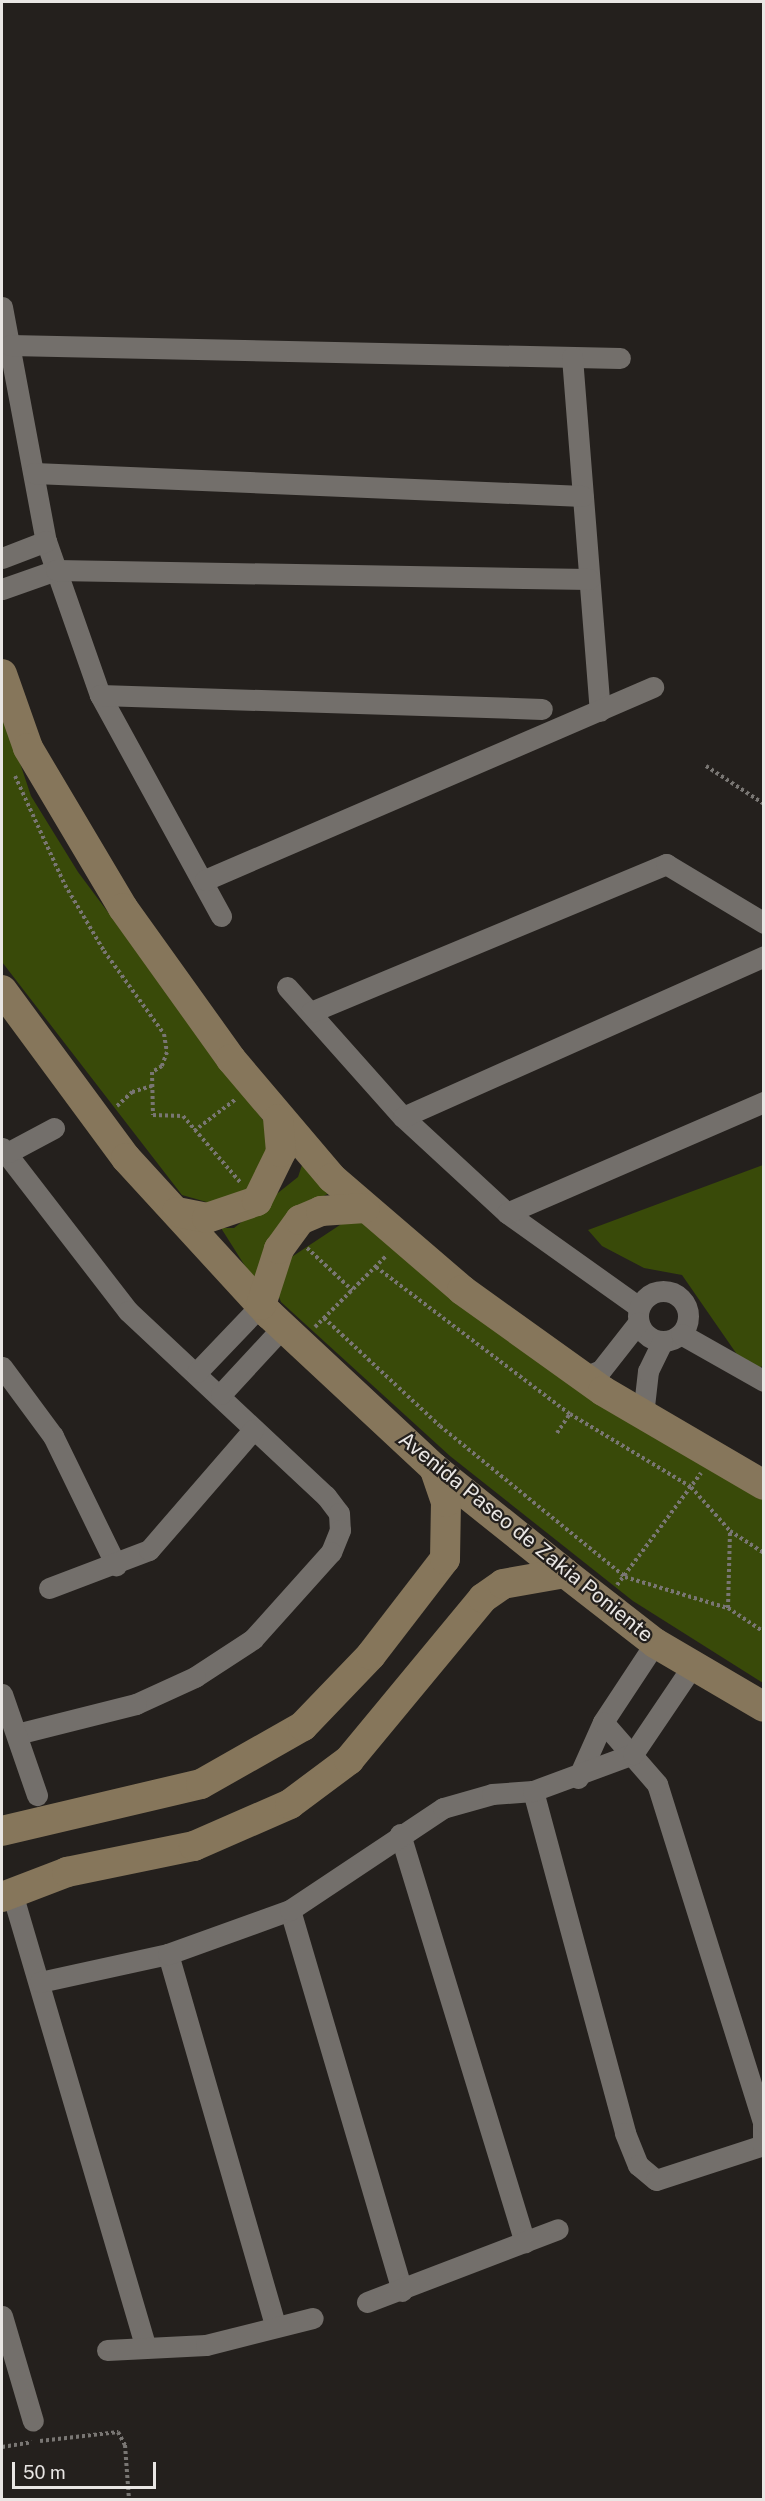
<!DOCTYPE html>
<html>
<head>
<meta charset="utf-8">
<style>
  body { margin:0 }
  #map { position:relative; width:765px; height:2501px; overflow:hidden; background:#24201d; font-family:"Public Sans",sans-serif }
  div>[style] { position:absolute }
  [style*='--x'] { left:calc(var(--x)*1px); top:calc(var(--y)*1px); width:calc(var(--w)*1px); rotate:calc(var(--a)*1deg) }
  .green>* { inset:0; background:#394a09 }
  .path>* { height:4px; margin-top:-2px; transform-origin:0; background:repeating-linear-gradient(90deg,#797673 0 3px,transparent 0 6px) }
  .street>* { height:21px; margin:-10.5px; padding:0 10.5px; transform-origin:10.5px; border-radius:10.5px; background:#736f6b }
  .street>.ring { margin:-10.5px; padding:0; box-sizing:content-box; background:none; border:21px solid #736f6b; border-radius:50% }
  .secondary>* { height:30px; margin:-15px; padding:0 15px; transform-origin:15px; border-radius:15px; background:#86765b }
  span { translate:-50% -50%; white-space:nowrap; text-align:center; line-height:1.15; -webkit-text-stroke:4.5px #24201d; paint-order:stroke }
  .street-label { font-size:21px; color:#e9e6e4 }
  .frame { position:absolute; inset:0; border:3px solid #e9e6e4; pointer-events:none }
  .scale { position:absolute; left:12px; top:2462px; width:144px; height:27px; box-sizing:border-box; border:3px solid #e9e6e4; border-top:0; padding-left:8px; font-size:18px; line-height:21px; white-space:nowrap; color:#e9e6e4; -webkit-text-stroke:4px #24201d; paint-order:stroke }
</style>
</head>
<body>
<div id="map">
  <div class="green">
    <i style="clip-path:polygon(2px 709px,31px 796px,78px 872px,274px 1135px,265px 1177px,224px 1207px,182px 1195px,2px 962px)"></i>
    <i style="clip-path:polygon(304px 1159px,339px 1188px,312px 1202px,264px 1296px,221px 1228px,234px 1228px,298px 1177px)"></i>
    <i style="clip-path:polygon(763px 1165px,763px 1365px,757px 1371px,745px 1366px,682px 1275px,644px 1268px,602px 1246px,588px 1230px)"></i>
    <i style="clip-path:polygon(355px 1215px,763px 1495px,763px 1683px,633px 1601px,450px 1456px,281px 1302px,273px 1282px,281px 1264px)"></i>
  </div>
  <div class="path">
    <i style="--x:706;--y:766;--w:69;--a:33.2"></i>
    <i style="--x:15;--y:776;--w:120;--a:65.4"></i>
    <i style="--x:65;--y:885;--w:77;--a:59.4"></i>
    <i style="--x:104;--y:951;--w:102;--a:54.1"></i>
    <i style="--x:164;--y:1034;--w:18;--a:81"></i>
    <i style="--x:167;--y:1052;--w:15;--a:110"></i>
    <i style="--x:162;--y:1066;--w:12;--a:149"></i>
    <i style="--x:152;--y:1072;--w:43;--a:88.7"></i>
    <i style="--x:153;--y:1115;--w:30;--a:2"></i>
    <i style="--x:183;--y:1116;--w:87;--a:49.2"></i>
    <i style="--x:117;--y:1106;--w:21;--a:-43"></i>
    <i style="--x:132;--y:1092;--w:21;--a:-17"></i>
    <i style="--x:194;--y:1131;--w:53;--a:-37.3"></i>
    <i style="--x:307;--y:1248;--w:62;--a:43"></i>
    <i style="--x:376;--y:1267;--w:243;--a:37.2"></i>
    <i style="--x:570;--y:1414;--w:141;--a:31.1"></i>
    <i style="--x:691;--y:1487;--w:59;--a:48.4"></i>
    <i style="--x:730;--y:1531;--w:40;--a:32.9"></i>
    <i style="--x:324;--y:1318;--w:158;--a:43"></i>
    <i style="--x:440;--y:1426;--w:239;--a:39.2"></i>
    <i style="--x:625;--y:1577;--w:108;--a:16.8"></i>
    <i style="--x:728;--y:1608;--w:43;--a:33.7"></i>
    <i style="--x:315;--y:1327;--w:100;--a:-45"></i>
    <i style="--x:557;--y:1433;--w:23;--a:-56"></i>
    <i style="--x:617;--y:1585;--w:140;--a:-53.1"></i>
    <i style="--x:728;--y:1608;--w:76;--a:-88.5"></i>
    <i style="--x:40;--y:2441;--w:79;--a:-6.6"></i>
    <i style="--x:118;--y:2432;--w:15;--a:62"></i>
    <i style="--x:125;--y:2445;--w:55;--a:85.8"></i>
    <i style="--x:2;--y:2447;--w:30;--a:-9"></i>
  </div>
  <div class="street">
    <i style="--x:2;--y:307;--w:238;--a:79.4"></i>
    <i style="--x:46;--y:541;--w:163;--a:70.7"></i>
    <i style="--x:100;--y:695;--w:252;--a:61.3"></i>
    <i style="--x:10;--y:345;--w:610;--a:1.22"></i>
    <i style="--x:572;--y:357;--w:355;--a:85.5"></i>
    <i style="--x:34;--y:473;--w:549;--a:2.4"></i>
    <i style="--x:2;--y:558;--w:47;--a:-21.1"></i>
    <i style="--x:2;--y:589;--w:57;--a:-19.4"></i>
    <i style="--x:56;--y:570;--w:533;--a:0.97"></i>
    <i style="--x:100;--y:695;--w:442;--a:1.8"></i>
    <i style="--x:205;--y:880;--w:488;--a:-23.3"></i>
    <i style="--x:287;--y:987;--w:174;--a:48.3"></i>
    <i style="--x:403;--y:1117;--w:142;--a:42.7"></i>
    <i style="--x:507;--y:1213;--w:162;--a:35.5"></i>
    <i style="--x:311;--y:1012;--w:385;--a:-22.6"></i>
    <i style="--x:666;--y:864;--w:114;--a:31"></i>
    <i style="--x:403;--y:1117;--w:395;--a:-24"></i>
    <i style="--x:2;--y:1148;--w:206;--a:52.3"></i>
    <i style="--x:128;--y:1311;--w:271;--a:43.1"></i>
    <i style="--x:326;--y:1496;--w:21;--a:53"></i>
    <i style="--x:339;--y:1513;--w:17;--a:87"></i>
    <i style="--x:340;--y:1530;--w:24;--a:112"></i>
    <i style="--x:331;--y:1552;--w:117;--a:131.9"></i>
    <i style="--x:253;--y:1639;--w:69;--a:146.8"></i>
    <i style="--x:195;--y:1677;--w:65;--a:155.4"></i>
    <i style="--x:136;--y:1704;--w:123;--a:165.9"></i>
    <i style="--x:9;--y:1152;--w:51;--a:-28.1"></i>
    <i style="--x:507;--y:1213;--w:280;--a:-23.4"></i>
    <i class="ring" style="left:638px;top:1291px;width:29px;height:29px"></i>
    <i style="--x:681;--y:1334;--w:95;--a:29.5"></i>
    <i style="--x:2;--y:1367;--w:86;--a:53.5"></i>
    <i style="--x:53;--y:1436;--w:144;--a:64"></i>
    <i style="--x:197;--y:1372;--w:93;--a:-46.3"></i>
    <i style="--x:584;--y:1377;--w:18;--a:-22"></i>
    <i style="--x:601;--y:1370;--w:60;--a:-51.8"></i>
    <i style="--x:221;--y:1394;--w:91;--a:-47.2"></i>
    <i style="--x:643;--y:1415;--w:44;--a:-83.5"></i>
    <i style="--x:648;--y:1371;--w:32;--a:-64"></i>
    <i style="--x:49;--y:1588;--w:107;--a:-20.8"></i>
    <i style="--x:149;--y:1550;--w:159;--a:-49.1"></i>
    <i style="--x:2;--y:1694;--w:107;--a:70.9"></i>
    <i style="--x:578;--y:1778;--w:61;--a:-65.9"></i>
    <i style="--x:603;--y:1722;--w:95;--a:-56.6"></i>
    <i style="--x:533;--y:1791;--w:354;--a:74.9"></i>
    <i style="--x:625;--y:2133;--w:35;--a:68"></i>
    <i style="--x:638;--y:2165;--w:23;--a:40"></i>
    <i style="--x:656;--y:2180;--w:113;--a:-18.1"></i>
    <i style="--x:763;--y:2145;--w:23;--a:-90"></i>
    <i style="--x:763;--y:2122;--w:354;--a:-107.4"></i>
    <i style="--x:657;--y:1784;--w:82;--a:-131.1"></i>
    <i style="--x:400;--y:1834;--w:427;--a:73"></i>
    <i style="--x:12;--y:1893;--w:474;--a:73.6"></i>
    <i style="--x:290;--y:1910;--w:397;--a:73.6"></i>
    <i style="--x:168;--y:1954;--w:388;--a:73.9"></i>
    <i style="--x:40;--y:1982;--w:131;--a:-12.3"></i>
    <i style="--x:168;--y:1954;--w:130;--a:-19.8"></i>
    <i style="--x:290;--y:1910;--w:184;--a:-33.7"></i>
    <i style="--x:443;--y:1808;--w:51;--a:-15.9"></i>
    <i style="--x:492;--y:1794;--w:41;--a:-4.2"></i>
    <i style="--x:533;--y:1791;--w:107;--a:-20.3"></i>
    <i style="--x:633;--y:1754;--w:107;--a:-56"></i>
    <i style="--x:367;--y:2302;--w:204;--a:-20.9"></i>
    <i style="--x:2;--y:2316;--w:109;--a:73.6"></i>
    <i style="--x:107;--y:2350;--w:99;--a:-2.9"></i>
    <i style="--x:206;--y:2345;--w:110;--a:-14.2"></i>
  </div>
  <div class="secondary">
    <i style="--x:2;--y:674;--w:78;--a:70.6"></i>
    <i style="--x:28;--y:748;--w:186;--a:59.3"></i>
    <i style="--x:123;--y:908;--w:186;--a:54.4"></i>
    <i style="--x:231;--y:1059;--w:156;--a:49.7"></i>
    <i style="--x:332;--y:1178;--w:172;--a:40.7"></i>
    <i style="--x:462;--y:1290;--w:173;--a:35.6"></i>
    <i style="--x:603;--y:1391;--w:186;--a:30.3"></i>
    <i style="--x:2;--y:990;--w:209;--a:53.6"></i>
    <i style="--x:126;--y:1158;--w:212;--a:47.5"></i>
    <i style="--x:269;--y:1314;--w:226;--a:43"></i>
    <i style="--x:434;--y:1468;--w:168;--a:38.7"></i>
    <i style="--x:565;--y:1573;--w:114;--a:37.9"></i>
    <i style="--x:655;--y:1643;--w:126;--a:30.4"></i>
    <i style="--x:177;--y:1212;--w:31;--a:11"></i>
    <i style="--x:207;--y:1218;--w:53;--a:-18.8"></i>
    <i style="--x:257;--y:1201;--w:55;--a:-63.9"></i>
    <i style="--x:281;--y:1152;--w:33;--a:-95"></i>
    <i style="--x:261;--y:1305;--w:59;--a:-72.2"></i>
    <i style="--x:279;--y:1249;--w:36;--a:-54"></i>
    <i style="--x:300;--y:1220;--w:23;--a:-23"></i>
    <i style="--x:321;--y:1211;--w:44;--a:-3.9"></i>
    <i style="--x:2;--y:1831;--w:204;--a:-13.3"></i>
    <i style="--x:201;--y:1784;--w:117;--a:-29.6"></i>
    <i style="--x:303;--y:1726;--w:98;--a:-46.2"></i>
    <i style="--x:371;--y:1655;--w:121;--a:-52.4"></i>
    <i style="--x:445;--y:1559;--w:57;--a:-89"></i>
    <i style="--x:446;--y:1502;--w:36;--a:-109"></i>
    <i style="--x:2;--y:1897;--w:70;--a:-21"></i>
    <i style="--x:67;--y:1872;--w:130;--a:-11.6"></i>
    <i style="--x:194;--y:1846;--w:105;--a:-23.6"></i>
    <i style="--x:290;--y:1804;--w:74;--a:-36.7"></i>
    <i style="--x:349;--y:1760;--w:210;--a:-50.4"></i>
    <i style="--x:483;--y:1598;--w:24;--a:-35"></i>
    <i style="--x:503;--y:1584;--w:63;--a:-10.1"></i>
  </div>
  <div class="street-label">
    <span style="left:526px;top:1537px;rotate:39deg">Avenida Paseo de Zakia Poniente</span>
  </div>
  <div class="frame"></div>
  <div class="scale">50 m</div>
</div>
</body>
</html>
